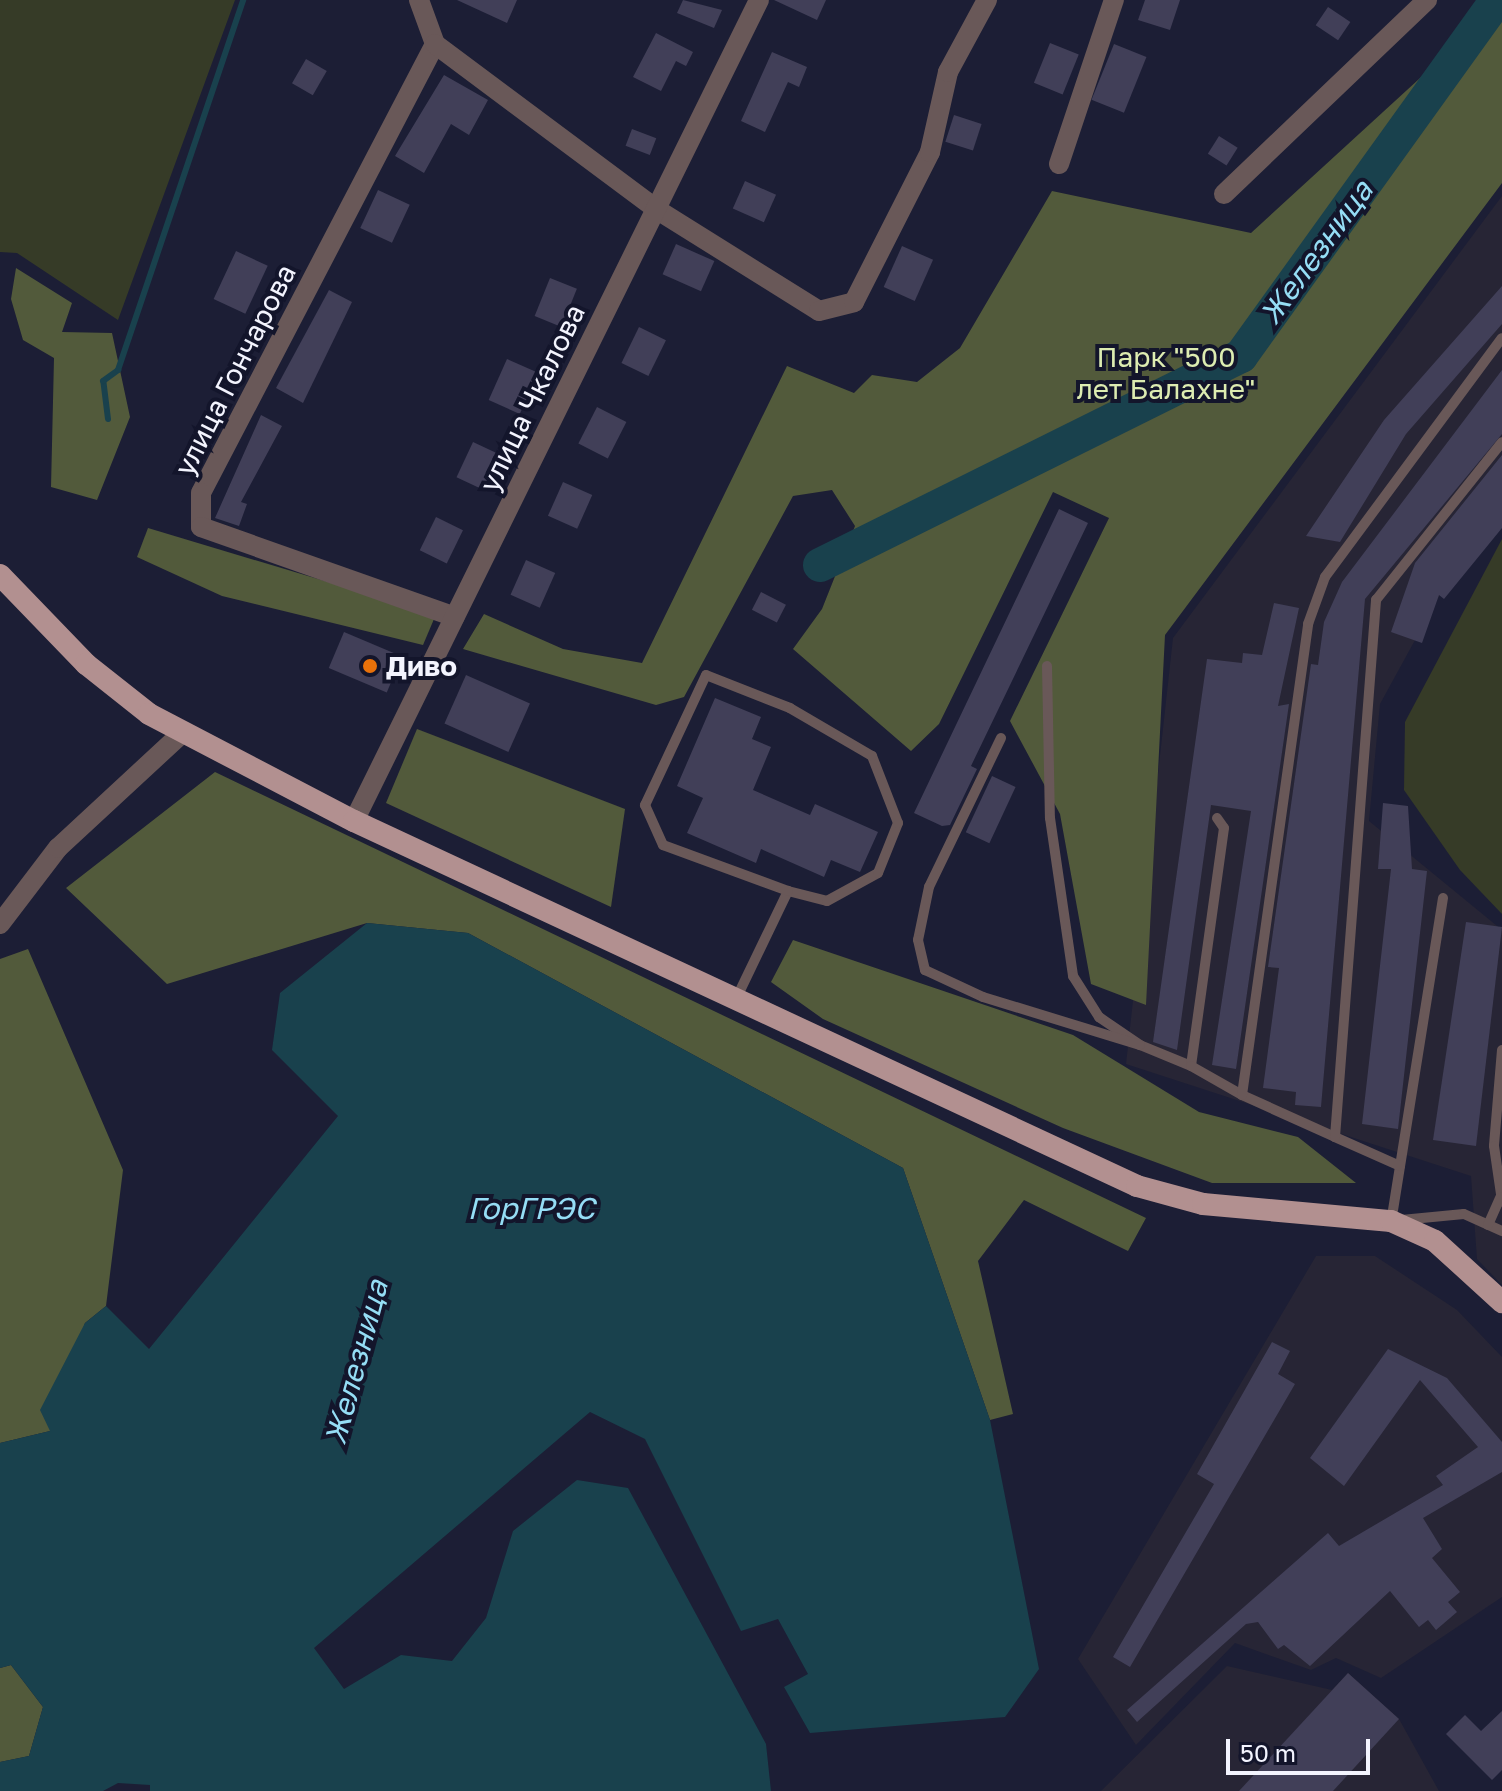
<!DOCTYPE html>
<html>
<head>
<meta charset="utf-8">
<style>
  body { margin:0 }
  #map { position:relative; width:1502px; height:1791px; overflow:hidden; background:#1c1e35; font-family:"Golos Text",sans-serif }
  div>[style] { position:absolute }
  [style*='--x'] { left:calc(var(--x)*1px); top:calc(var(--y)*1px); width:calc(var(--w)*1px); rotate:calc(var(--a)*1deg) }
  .industrial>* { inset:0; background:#272535 }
  .green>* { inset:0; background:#363b27 }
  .forest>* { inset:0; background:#525a3b }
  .water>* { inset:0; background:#19414d }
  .stream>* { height:6px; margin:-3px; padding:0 3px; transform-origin:3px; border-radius:3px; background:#19414d }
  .river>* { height:34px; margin:-17px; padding:0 17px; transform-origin:17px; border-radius:17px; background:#19414d }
  .building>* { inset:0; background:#413f58; transform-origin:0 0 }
  .service>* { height:10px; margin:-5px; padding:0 5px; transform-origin:5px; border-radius:5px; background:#695858 }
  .minor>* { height:20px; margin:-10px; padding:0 10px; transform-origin:10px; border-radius:10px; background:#695858 }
  .primary>* { height:22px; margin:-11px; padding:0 11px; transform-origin:11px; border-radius:11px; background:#b29090 }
  .dots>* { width:22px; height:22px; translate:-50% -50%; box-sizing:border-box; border:4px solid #13152b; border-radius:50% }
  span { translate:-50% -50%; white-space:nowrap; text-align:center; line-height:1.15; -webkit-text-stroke:8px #13152b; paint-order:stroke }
  .park-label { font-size:28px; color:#ddecb1 }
  .street-label { font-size:28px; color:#f3f4fe }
  .poi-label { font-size:28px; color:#f3f4fe; font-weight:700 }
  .left { translate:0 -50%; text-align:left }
  .water-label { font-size:30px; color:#95ddf5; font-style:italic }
  .scale { position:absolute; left:1226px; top:1739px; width:144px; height:36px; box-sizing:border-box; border:4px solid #f3f4fe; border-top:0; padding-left:10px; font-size:24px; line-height:28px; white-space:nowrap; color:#f3f4fe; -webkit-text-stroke:6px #13152b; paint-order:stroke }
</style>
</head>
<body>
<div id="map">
  <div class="industrial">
    <i style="clip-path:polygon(1502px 196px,1502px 521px,1471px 538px,1380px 704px,1369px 821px,1502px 930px,1502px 1285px,1477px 1259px,1471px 1176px,1126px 1064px,1173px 638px)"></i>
    <i style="clip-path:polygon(1316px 1256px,1375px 1256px,1457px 1310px,1502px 1357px,1502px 1597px,1381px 1678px,1336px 1658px,1311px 1670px,1235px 1643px,1136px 1745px,1078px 1659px)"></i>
    <i style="clip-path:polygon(1227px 1666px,1332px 1690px,1348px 1673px,1399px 1719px,1439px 1791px,1101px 1791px)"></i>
  </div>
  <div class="green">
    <i style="clip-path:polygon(0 0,235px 0,118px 320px,17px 253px,0 252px)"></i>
    <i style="clip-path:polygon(1502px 539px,1502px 914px,1460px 870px,1404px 790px,1405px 722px)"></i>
  </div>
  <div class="forest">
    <i style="clip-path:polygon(1502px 3px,1502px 183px,1165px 635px,1146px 1005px,1091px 984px,1060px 814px,1010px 721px,1109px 518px,1053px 492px,939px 724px,911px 751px,793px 649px,822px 609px,855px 526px,832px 490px,793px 496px,684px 697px,656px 705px,463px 649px,484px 614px,563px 649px,642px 663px,787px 366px,854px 393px,872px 375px,917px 382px,960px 348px,1052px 191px,1251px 233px)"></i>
    <i style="clip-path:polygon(16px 268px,72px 303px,62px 332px,112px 333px,130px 417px,97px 500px,51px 487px,54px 358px,23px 340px,11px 299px)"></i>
    <i style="clip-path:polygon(148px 528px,358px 591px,434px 619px,423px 645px,222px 596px,137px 557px)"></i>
    <i style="clip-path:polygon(417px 729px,625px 809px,611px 907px,386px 803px)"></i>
    <i style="clip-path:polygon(215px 772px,1146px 1218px,1128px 1251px,1024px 1200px,978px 1261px,1013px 1414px,990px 1420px,903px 1168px,468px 933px,367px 923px,167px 984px,66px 888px)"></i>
    <i style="clip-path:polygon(793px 940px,1073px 1035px,1199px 1112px,1298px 1137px,1356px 1183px,1212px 1183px,1063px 1128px,823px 1019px,771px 982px)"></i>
    <i style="clip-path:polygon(28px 949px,123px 1170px,106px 1306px,85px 1323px,50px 1431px,0 1443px,0 959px)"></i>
    <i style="clip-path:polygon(11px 1665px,43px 1707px,29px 1756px,0 1762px,0 1668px)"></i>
  </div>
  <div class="water">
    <i style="clip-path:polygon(367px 923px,468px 933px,903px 1168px,990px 1420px,1039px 1669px,1005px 1717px,810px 1733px,784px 1687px,808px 1674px,778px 1619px,741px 1631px,645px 1439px,590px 1412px,314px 1648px,344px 1689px,401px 1655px,452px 1661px,486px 1618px,513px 1531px,577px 1480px,628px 1488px,766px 1744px,771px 1791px,150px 1791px,150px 1785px,118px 1783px,103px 1791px,0 1791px,0 1762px,29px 1756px,43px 1707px,11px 1665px,0 1668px,0 1443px,50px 1431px,40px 1410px,85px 1323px,106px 1306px,149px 1349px,338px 1116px,272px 1050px,280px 993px)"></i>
  </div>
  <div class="stream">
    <i style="--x:108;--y:419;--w:38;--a:-97"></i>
    <i style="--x:103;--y:381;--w:19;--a:-36"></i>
    <i style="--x:118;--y:370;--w:391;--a:-71.3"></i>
  </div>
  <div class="river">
    <i style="--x:820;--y:565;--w:470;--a:-26.4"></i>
    <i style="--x:1241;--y:356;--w:438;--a:-54.3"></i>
  </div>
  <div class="building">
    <i style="clip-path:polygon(457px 0,517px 0,507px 23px)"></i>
    <i style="clip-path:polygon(683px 0,722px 10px,714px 28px,677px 13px)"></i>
    <i style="clip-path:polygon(774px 0,826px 0,817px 20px)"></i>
    <i style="clip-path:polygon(1145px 0,1180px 0,1170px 30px,1138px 20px)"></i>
    <i style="left:1328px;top:7px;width:27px;height:22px;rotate:34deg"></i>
    <i style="clip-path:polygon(656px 33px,693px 52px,686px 66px,676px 61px,661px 91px,633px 77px)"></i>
    <i style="left:1050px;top:43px;width:31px;height:43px;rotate:22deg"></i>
    <i style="left:1114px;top:44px;width:35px;height:60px;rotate:22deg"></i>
    <i style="clip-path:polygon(772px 52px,807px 67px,799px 87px,788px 82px,765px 132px,741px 121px)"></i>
    <i style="left:306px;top:59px;width:24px;height:28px;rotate:30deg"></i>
    <i style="clip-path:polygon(444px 75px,488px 100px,469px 135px,451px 124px,424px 173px,395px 156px)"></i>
    <i style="left:954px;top:115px;width:29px;height:28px;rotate:18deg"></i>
    <i style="left:632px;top:129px;width:26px;height:18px;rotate:21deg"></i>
    <i style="left:1219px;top:136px;width:22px;height:21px;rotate:32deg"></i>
    <i style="left:745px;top:181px;width:34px;height:30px;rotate:24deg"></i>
    <i style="left:378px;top:190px;width:35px;height:42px;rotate:25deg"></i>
    <i style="left:676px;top:244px;width:42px;height:33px;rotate:24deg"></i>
    <i style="left:902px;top:246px;width:34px;height:45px;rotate:24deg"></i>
    <i style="left:236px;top:251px;width:35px;height:53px;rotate:25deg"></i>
    <i style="left:550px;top:278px;width:29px;height:41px;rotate:22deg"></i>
    <i style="clip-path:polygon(1502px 286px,1502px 324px,1406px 434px,1340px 542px,1306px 536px,1384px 420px)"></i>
    <i style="clip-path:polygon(329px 290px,352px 302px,303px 403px,276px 388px)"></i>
    <i style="left:639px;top:327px;width:30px;height:40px;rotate:26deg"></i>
    <i style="left:507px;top:359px;width:34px;height:45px;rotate:24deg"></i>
    <i style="clip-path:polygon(1502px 370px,1502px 434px,1365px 599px,1321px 1107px,1295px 1105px,1296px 1092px,1263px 1088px,1279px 968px,1268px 967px,1311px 664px,1318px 665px,1324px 622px,1342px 582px)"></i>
    <i style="left:597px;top:407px;width:33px;height:41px;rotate:27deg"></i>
    <i style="clip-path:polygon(261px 415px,282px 426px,241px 502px,247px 504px,239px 526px,215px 518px)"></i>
    <i style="left:473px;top:442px;width:33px;height:39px;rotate:25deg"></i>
    <i style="clip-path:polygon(1502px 455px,1502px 528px,1444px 599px,1439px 595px,1422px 643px,1391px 632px,1415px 563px)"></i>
    <i style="left:563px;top:482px;width:32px;height:37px;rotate:24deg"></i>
    <i style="clip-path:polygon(1059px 509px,1088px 523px,971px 766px,977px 769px,950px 825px,942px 826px,914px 813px)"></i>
    <i style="left:436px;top:517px;width:30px;height:37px;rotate:26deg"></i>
    <i style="left:526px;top:560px;width:32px;height:38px;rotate:24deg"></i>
    <i style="left:761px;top:592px;width:28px;height:20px;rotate:27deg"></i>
    <i style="clip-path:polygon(1274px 603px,1299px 608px,1278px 706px,1289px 704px,1236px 1069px,1212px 1065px,1251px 811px,1211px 805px,1177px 1050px,1153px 1042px,1207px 659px,1242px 663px,1243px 653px,1262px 655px)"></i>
    <i style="left:344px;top:632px;width:63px;height:39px;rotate:23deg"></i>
    <i style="left:466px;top:675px;width:70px;height:53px;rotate:24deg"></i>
    <i style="clip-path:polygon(715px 698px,761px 717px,752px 739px,771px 747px,753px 790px,810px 815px,815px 804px,878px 832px,860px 872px,831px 860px,824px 877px,761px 849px,756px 863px,687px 833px,703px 798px,677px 786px)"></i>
    <i style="left:992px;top:776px;width:26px;height:62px;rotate:25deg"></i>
    <i style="clip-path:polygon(1383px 803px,1408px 806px,1412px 869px,1427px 871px,1398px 1129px,1362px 1124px,1391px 869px,1378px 869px)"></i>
    <i style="clip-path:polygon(1466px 922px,1502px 927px,1476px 1146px,1433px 1140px)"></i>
    <i style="clip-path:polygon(1272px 1342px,1290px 1351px,1278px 1374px,1295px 1384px,1130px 1667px,1113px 1657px,1214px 1484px,1197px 1474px)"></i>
    <i style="clip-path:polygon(1388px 1349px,1447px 1378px,1502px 1442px,1502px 1472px,1423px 1518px,1442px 1549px,1432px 1558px,1460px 1592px,1448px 1602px,1457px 1612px,1436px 1630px,1428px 1620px,1419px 1627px,1390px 1591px,1310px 1666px,1284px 1645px,1278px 1649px,1258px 1622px,1246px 1624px,1137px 1722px,1127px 1710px,1328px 1533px,1339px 1546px,1443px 1485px,1436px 1476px,1478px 1447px,1420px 1380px,1344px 1486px,1310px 1458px)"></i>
    <i style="clip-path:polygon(1348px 1673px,1399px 1719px,1333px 1791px,1239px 1791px)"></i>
    <i style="clip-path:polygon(1502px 1711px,1502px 1770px,1492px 1780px,1446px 1734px,1465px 1715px,1481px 1731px)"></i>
  </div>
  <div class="service">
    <i style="--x:1047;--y:666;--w:152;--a:88.9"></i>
    <i style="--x:1050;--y:818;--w:160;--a:81.7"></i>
    <i style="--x:1073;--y:976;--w:49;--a:57.6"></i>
    <i style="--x:1099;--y:1017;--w:50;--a:34.3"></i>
    <i style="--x:1140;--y:1045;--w:55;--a:22.4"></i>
    <i style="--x:1001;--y:738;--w:165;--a:115.8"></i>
    <i style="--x:929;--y:887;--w:54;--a:101.7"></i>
    <i style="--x:918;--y:940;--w:31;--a:77"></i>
    <i style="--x:925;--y:970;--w:64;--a:25"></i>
    <i style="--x:983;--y:997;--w:164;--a:17"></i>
    <i style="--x:1217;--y:818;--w:12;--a:55"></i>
    <i style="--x:1224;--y:828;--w:240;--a:97.9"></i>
    <i style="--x:1191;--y:1066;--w:59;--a:29.6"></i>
    <i style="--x:1443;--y:898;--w:327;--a:99.1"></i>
    <i style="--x:1391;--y:1221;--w:73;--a:-5.5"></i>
    <i style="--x:1464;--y:1214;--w:42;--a:24.1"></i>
    <i style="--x:736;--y:999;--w:120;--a:-64.3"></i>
    <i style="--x:788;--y:891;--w:40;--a:14.4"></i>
    <i style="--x:827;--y:901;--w:58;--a:-28.8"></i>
    <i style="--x:878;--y:873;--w:54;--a:-68.2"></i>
    <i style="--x:898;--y:823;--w:72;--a:-111.2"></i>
    <i style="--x:872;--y:756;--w:95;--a:-149.7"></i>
    <i style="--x:790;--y:708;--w:90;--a:-158.6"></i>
    <i style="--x:706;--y:675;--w:144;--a:115.1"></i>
    <i style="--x:645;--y:805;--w:44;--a:65.8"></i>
    <i style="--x:663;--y:845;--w:133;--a:20.2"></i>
    <i style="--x:1502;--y:1050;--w:96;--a:94.8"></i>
    <i style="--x:1494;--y:1146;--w:56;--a:81.7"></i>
    <i style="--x:1335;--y:1137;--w:102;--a:-155.7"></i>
    <i style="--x:1242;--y:1095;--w:476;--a:-82"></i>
    <i style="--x:1308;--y:624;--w:50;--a:-70.1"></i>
    <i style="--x:1325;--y:577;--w:297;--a:-53.5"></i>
    <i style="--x:1400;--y:1166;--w:71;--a:-156"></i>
    <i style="--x:1335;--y:1137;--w:539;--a:-85.63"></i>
    <i style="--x:1376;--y:600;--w:202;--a:-51.4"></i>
    <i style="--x:1488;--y:1225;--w:30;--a:-66"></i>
  </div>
  <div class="minor">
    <i style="--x:419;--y:0;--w:47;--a:70"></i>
    <i style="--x:435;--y:44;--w:506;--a:117.53"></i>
    <i style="--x:201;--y:493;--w:34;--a:90"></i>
    <i style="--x:201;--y:527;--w:269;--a:19.5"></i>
    <i style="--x:435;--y:44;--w:276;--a:36.7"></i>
    <i style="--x:656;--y:209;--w:192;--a:32"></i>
    <i style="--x:819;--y:311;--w:36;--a:-14"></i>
    <i style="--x:854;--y:302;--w:168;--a:-63.1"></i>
    <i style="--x:930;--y:152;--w:82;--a:-77.3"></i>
    <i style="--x:948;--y:72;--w:82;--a:-61.6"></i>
    <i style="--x:1059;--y:164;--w:173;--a:-71.5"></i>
    <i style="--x:1224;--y:194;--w:281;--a:-43.7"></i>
    <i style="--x:354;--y:821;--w:915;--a:-63.74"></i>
    <i style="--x:0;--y:924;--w:96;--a:-52.7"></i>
    <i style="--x:58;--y:848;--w:168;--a:-42.8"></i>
  </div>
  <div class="primary">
    <i style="--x:0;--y:575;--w:124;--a:46"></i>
    <i style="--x:86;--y:664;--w:80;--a:38.4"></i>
    <i style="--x:149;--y:714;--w:231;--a:27.6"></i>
    <i style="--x:354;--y:821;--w:864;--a:24.99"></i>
    <i style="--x:1137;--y:1186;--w:68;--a:15.3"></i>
    <i style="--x:1203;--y:1204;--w:189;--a:5.2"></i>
    <i style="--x:1391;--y:1221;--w:48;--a:24.4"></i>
    <i style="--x:1435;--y:1241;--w:91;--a:42.3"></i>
  </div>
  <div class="dots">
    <i style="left:370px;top:666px;background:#e8710a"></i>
  </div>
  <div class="park-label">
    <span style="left:1166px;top:373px">Парк "500<br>лет Балахне"</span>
  </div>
  <div class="street-label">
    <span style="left:235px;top:370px;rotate:-63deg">улица Гончарова</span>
    <span style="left:532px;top:398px;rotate:-64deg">улица Чкалова</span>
  </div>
  <div class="poi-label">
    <span class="left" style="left:386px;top:666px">Диво</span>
  </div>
  <div class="water-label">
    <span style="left:1316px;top:252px;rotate:-54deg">Железница</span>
    <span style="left:531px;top:1208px">ГорГРЭС</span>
    <span style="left:356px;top:1362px;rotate:-75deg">Железница</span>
  </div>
  <div class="scale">50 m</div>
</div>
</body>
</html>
